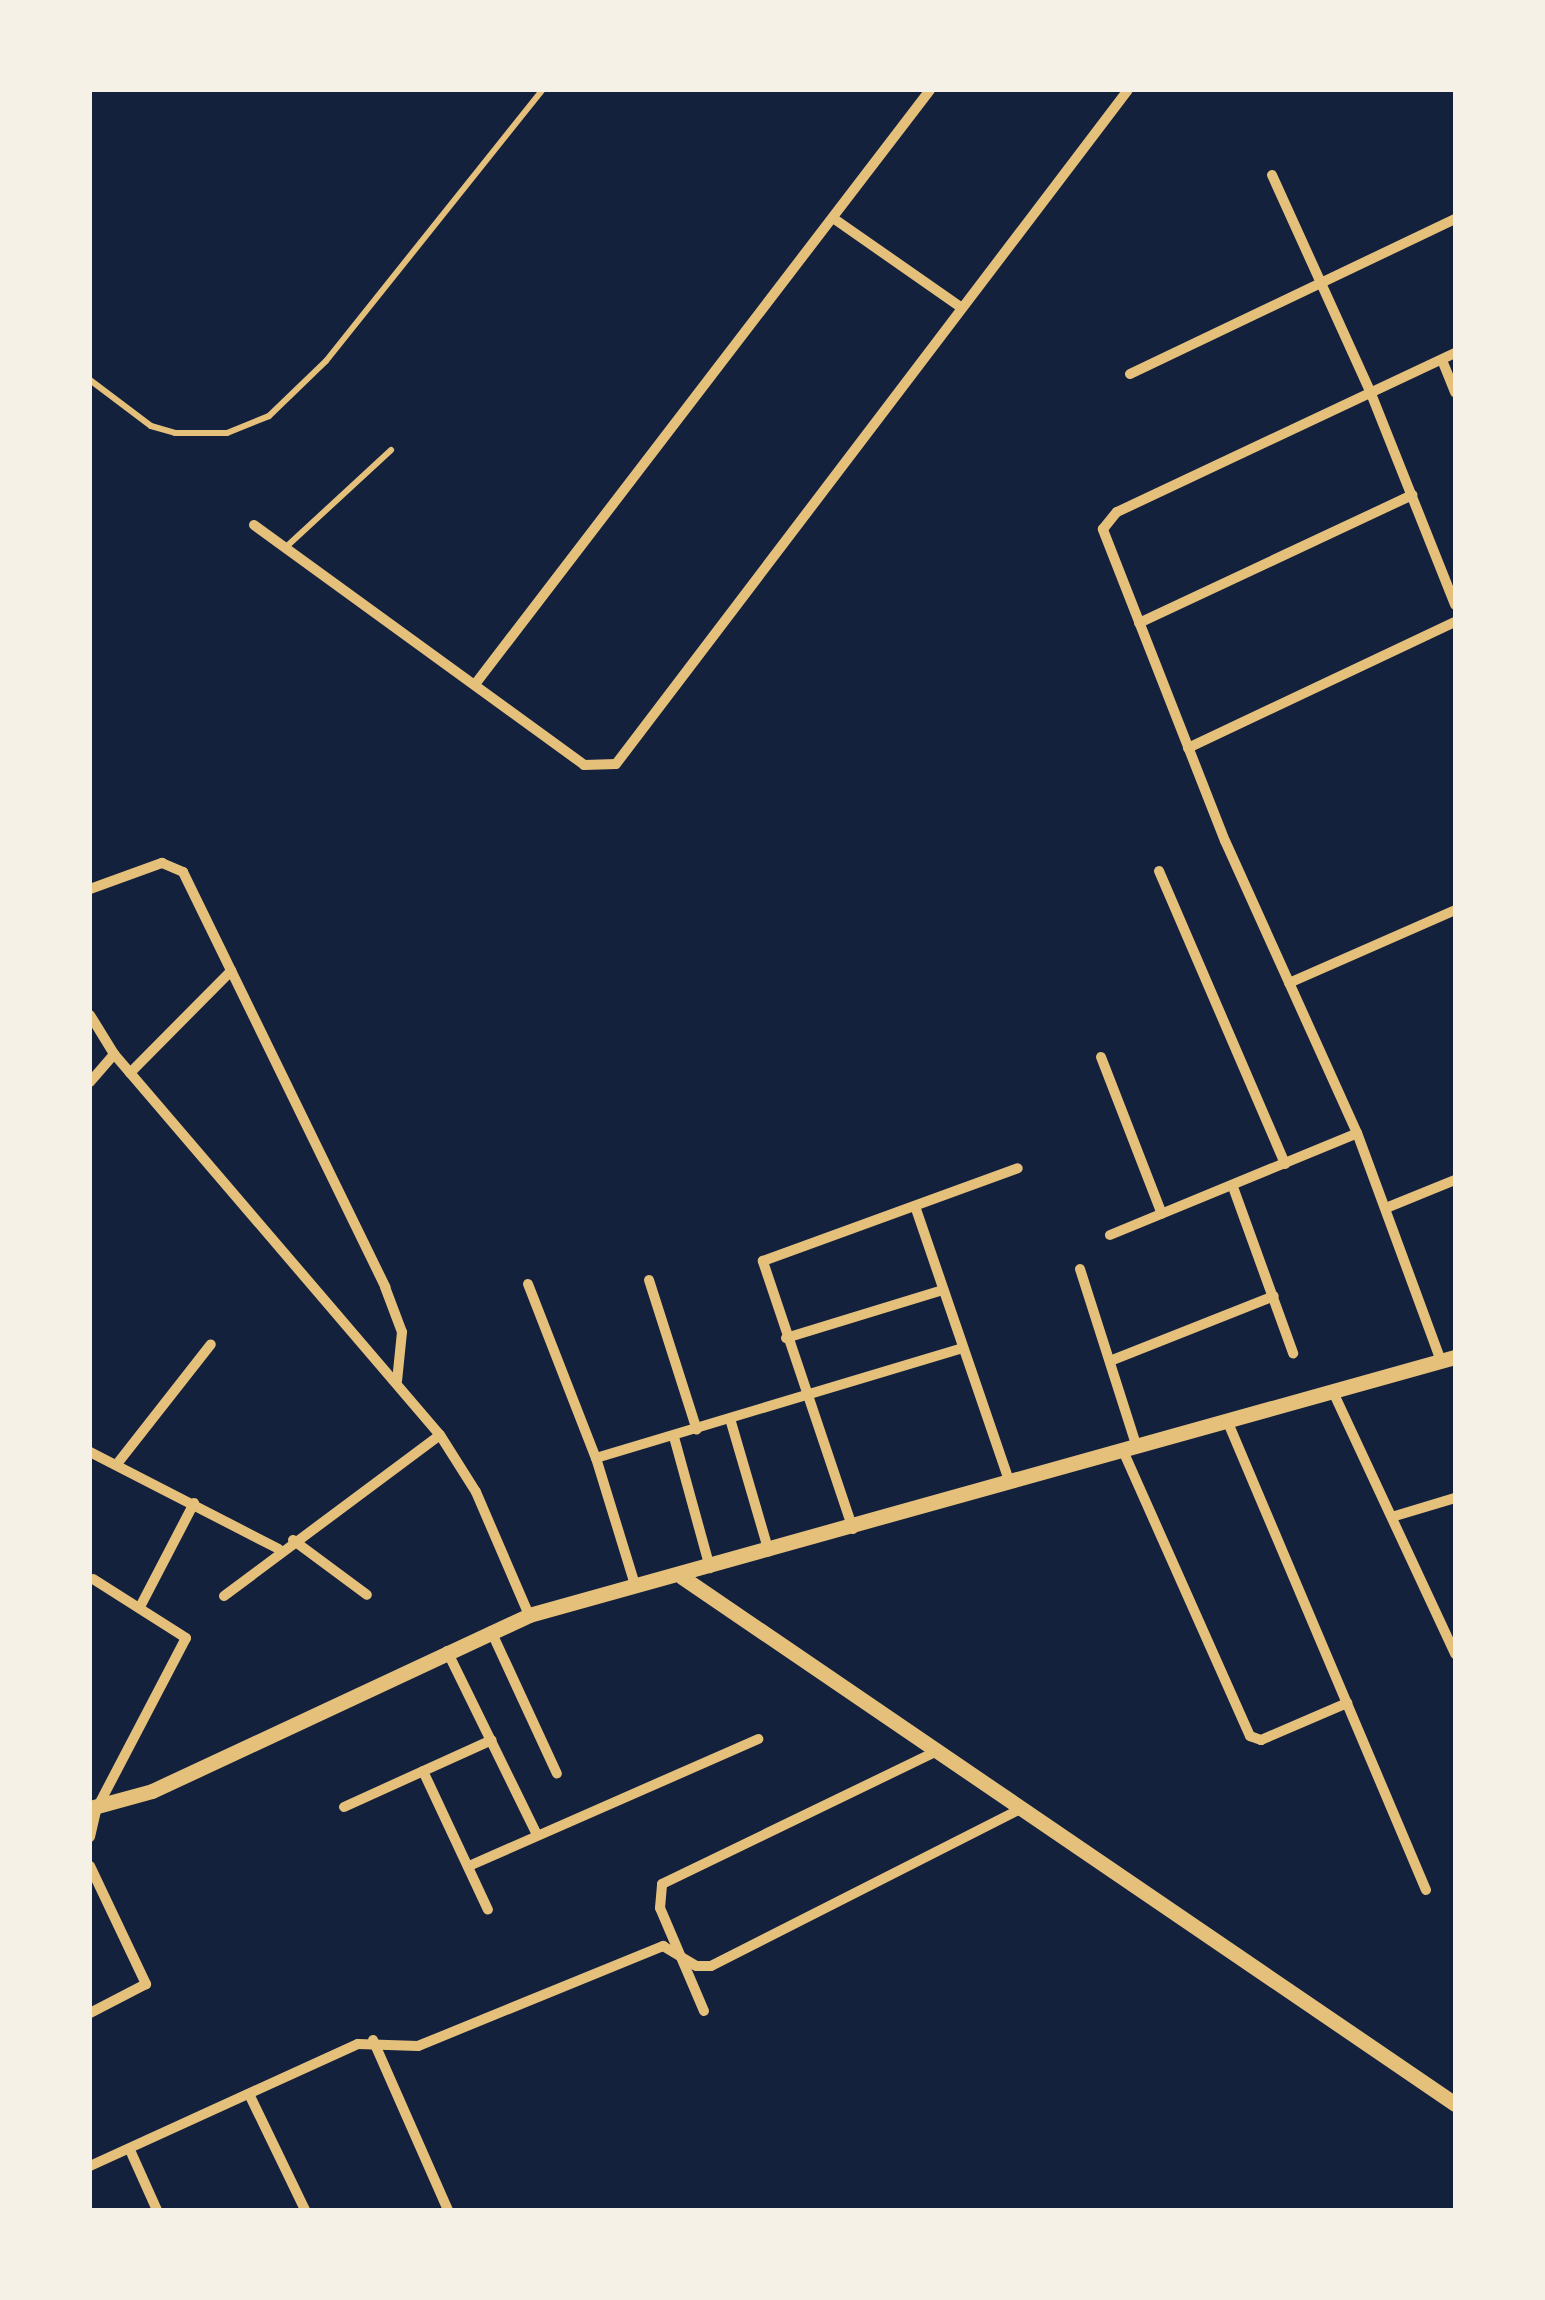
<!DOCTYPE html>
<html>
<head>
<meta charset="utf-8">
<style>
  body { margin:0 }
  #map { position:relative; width:1545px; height:2300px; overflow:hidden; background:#14213d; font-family:"Sofia Sans Condensed",sans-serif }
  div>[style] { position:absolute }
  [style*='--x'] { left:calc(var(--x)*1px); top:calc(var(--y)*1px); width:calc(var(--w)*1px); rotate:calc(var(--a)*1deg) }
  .service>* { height:6px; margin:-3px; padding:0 3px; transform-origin:3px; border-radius:3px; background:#e5c07b }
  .minor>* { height:10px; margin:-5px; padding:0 5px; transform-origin:5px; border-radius:5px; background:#e5c07b }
  .tertiary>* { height:15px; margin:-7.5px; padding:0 7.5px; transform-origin:7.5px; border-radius:7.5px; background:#e5c07b }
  span { translate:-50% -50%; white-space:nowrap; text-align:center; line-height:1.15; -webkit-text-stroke:9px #f6f1e7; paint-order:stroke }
  .frame { position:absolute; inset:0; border:92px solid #f6f1e7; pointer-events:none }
</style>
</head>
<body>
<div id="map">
  <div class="service">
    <i style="--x:90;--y:380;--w:76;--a:37"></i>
    <i style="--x:151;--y:426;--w:25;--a:16"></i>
    <i style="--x:175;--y:433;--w:52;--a:0"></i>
    <i style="--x:227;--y:433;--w:45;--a:-22"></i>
    <i style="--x:269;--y:416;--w:79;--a:-44"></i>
    <i style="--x:326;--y:361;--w:347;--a:-51.4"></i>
    <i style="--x:286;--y:547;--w:143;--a:-42.7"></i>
  </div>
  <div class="minor">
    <i style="--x:1272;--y:175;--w:237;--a:65.6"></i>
    <i style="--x:1370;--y:391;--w:230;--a:68.3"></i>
    <i style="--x:833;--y:218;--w:157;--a:34.9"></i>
    <i style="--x:1442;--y:360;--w:35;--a:68"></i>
    <i style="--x:1130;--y:374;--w:360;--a:-25.5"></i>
    <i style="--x:254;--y:525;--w:408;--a:36"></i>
    <i style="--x:584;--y:765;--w:32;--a:-2"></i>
    <i style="--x:616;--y:764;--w:846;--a:-52.78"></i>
    <i style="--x:1139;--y:623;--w:302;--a:-25.1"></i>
    <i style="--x:476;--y:683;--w:747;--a:-52.56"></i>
    <i style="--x:1188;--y:748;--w:295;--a:-25.3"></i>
    <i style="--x:1159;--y:871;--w:319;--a:66.7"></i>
    <i style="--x:90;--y:889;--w:77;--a:-19.9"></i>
    <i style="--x:162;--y:863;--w:23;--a:23"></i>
    <i style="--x:183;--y:872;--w:462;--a:64"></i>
    <i style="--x:385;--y:1287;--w:48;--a:69.3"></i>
    <i style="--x:402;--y:1332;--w:49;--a:95.8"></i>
    <i style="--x:1289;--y:983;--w:181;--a:-23.7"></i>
    <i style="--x:90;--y:1015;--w:46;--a:58.4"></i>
    <i style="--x:114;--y:1054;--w:501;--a:49.45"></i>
    <i style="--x:440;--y:1435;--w:67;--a:57.7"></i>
    <i style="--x:476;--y:1492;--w:134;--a:66.7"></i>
    <i style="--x:1101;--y:1057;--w:168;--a:68.8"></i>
    <i style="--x:130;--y:1073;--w:144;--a:-45.3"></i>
    <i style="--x:90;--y:1082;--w:37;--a:-49"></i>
    <i style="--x:1233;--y:1187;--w:177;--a:70.1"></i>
    <i style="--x:915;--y:1206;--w:293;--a:71.1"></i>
    <i style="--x:1386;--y:1208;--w:74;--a:-22.1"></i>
    <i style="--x:1110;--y:1235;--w:267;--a:-22.4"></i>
    <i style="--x:1080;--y:1269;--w:188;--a:72.3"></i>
    <i style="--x:649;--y:1280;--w:157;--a:72.3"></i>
    <i style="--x:528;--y:1284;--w:187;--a:68.7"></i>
    <i style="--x:786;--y:1338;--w:164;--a:-17"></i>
    <i style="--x:1110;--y:1361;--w:176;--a:-21.6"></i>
    <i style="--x:1441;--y:1361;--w:243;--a:-110.2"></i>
    <i style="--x:1357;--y:1133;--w:320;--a:-114.3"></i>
    <i style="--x:1225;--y:841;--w:335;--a:-111.4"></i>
    <i style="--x:1103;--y:529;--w:22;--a:-51"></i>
    <i style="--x:1117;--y:512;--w:374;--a:-25.2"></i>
    <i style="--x:1334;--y:1394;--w:287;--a:65"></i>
    <i style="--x:731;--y:1422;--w:135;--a:73.7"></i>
    <i style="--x:1229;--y:1425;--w:505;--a:67.04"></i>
    <i style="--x:674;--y:1437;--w:136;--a:74.6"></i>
    <i style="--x:90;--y:1452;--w:212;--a:27.2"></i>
    <i style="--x:1124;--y:1453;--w:310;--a:66"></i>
    <i style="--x:1250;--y:1736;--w:12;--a:20"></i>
    <i style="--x:1261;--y:1740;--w:94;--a:-23.3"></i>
    <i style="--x:117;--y:1464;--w:152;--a:-51.9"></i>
    <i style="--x:1395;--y:1516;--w:63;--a:-16.7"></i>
    <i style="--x:853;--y:1529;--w:283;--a:-108.6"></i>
    <i style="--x:763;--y:1261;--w:271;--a:-20"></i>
    <i style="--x:293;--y:1540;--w:92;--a:36.6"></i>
    <i style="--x:636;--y:1588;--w:136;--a:-107.1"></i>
    <i style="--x:596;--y:1458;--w:383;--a:-16.7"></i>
    <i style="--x:224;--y:1596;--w:269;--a:-36.7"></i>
    <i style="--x:141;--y:1605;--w:115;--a:-62.5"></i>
    <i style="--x:491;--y:1631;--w:157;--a:65.2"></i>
    <i style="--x:447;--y:1651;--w:205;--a:63.9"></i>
    <i style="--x:423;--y:1771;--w:153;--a:64.9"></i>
    <i style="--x:344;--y:1807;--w:162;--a:-24.4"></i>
    <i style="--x:90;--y:1837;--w:28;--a:-77"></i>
    <i style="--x:96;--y:1810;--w:194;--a:-62.4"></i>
    <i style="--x:186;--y:1638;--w:110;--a:-147.6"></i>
    <i style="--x:90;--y:1866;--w:131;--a:64.6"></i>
    <i style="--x:146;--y:1984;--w:63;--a:152.6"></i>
    <i style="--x:469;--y:1866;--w:316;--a:-23.7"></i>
    <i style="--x:704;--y:2011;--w:112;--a:-113.1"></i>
    <i style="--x:660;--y:1908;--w:24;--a:-85"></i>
    <i style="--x:662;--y:1884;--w:305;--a:-25.8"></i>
    <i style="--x:373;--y:2040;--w:186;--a:66.2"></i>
    <i style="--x:249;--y:2094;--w:129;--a:64.2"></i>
    <i style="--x:130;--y:2150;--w:66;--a:65.8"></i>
    <i style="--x:90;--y:2166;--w:294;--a:-24.5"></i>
    <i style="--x:358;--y:2044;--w:60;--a:1.9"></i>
    <i style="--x:418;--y:2046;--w:265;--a:-22.2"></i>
    <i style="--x:663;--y:1946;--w:39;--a:31"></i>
    <i style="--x:696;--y:1966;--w:15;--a:0"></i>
    <i style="--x:711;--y:1966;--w:347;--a:-26.9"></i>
  </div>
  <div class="tertiary">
    <i style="--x:682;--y:1577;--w:936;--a:34.28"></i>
    <i style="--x:90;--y:1808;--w:64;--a:-15.3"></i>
    <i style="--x:152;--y:1791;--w:416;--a:-25"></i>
    <i style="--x:529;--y:1615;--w:961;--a:-15.57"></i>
  </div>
  <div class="frame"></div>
</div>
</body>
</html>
